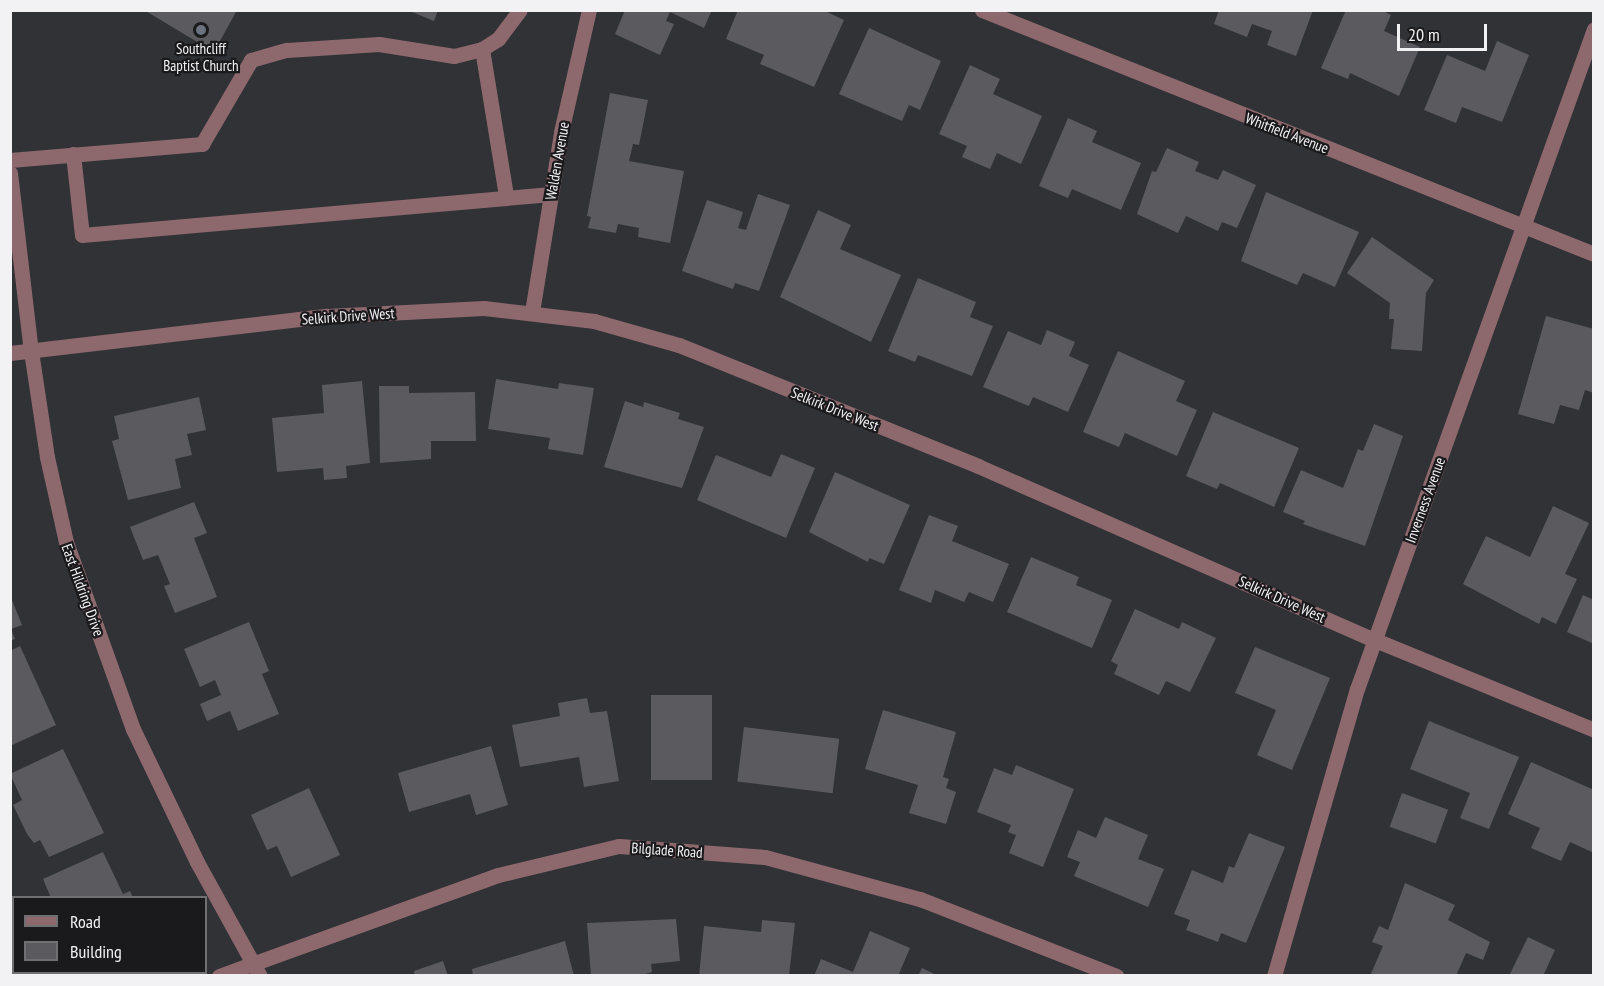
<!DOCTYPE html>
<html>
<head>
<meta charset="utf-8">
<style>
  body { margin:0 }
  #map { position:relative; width:1604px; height:986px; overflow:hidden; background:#313236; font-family:"PT Sans Narrow",sans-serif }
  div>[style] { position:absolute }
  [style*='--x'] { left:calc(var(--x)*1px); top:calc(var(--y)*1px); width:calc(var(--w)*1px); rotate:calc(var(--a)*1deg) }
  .building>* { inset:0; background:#5a5a5f; transform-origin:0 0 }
  .minor>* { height:15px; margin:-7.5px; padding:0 7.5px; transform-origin:7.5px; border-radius:7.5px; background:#8d696e }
  .dots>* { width:16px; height:16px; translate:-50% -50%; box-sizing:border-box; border:3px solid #1a1a1c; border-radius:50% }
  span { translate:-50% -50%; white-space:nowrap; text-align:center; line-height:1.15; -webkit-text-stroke:4.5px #1a1a1c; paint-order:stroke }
  .poi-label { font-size:15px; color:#f2f2f5 }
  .street-label { font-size:15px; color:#f2f2f5 }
  .frame { position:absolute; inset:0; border:12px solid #f2f2f5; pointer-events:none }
  .legend { position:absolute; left:12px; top:896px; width:195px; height:78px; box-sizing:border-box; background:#1a1a1c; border:2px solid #707073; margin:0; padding:8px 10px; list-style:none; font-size:18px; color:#f2f2f5 }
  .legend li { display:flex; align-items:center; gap:12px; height:30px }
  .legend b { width:30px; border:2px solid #707073 }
  .scale { position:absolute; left:1397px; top:24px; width:90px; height:27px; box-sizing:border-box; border:3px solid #f2f2f5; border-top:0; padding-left:8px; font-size:18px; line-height:21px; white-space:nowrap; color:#f2f2f5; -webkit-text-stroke:4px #1a1a1c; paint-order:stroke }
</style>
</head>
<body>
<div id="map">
  <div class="building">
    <i style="clip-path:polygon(144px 10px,237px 10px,214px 52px)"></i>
    <i style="clip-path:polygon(407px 10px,438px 10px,434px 21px)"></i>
    <i style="clip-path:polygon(625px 10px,712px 10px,704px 28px,670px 12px,666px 21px,674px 24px,660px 55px,615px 34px)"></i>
    <i style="clip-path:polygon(738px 10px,823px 10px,844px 20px,814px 87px,760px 64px,764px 55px,726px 39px)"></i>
    <i style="clip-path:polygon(1219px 10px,1313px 10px,1296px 56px,1267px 45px,1272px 31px,1252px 24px,1247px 37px,1214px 24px)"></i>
    <i style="clip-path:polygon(1346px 10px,1381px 10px,1391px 15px,1384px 31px,1420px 47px,1399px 96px,1350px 73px,1348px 79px,1321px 68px)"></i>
    <i style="clip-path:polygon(869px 28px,941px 61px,920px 110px,909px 105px,902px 121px,839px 94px)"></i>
    <i style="clip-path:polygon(1497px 41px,1529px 55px,1502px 122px,1462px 107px,1456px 123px,1424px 110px,1447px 55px,1485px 71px)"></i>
    <i style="clip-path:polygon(970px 65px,1000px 79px,993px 94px,1042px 116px,1021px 164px,997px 153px,990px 169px,962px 157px,967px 146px,939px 134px)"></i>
    <i style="clip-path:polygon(610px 93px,648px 100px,639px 145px,633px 144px,629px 161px,684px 171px,670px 243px,638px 237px,639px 228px,618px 224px,616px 233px,588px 228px,591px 217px,587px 216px)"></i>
    <i style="clip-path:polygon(1068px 118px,1097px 131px,1092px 142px,1141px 163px,1121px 210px,1072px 189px,1068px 198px,1039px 186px)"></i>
    <i style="clip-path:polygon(1167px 148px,1199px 162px,1195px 171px,1218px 180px,1223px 170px,1256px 185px,1237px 228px,1222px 222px,1218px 231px,1186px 216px,1178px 233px,1137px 214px,1152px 171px,1156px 172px)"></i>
    <i style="clip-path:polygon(1266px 192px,1359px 232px,1335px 287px,1303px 273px,1297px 285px,1241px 261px)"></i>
    <i style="clip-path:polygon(758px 194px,790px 205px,759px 291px,735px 283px,733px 289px,682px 271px,707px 200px,743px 212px,738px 228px,746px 230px)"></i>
    <i style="clip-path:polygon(818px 210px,851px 225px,840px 249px,901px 275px,871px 342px,780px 297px)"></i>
    <i style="clip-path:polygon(1372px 237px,1434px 280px,1426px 293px,1422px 351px,1391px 349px,1394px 319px,1389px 319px,1390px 303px,1347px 273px)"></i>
    <i style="clip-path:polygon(918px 278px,976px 302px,970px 317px,993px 326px,972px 376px,918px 355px,915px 362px,888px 351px)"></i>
    <i style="clip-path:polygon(1546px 316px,1594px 329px,1594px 393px,1585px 390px,1579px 410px,1560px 405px,1554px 424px,1518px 414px)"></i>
    <i style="clip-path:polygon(1047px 330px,1075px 342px,1069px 356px,1089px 365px,1068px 412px,1033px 397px,1029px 406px,983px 387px,1008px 331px,1041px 345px)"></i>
    <i style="clip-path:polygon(1118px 351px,1185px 381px,1176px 401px,1197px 410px,1177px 456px,1125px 433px,1119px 447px,1083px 432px)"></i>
    <i style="clip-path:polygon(496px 379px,558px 389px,559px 383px,594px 388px,583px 455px,548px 449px,550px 438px,488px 429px)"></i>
    <i style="clip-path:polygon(362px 381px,370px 463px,346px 466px,347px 478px,324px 480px,323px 468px,277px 472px,272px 418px,324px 413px,322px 385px)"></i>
    <i style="clip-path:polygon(379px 386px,409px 386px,409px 393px,475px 392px,476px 441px,431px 441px,431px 459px,380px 463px)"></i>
    <i style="clip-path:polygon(199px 397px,206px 430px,187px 434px,192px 455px,175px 459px,181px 488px,128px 500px,112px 441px,119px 439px,114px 416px)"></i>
    <i style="clip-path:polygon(625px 401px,643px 407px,644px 402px,680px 413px,678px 419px,704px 427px,682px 488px,604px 467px)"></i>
    <i style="clip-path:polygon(1213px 412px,1299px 448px,1274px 507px,1220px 483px,1217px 489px,1186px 476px)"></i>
    <i style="clip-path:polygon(1374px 424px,1403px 436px,1365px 546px,1303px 524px,1305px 521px,1283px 512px,1301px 470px,1343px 488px,1358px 449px,1363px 451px)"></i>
    <i style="clip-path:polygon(781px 454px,815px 468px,786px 538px,697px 500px,716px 455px,771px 477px)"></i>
    <i style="clip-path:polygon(835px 472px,910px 505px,884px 564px,869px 558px,868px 562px,809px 532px)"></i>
    <i style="clip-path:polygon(194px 502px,207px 533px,194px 538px,217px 597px,175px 613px,164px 586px,170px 584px,158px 555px,143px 560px,130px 527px)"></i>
    <i style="clip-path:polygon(1553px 506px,1589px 523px,1565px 574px,1577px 579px,1556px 624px,1542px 617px,1539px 624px,1463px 584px,1486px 536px,1530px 557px)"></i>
    <i style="clip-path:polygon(929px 515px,958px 526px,952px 541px,1009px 564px,993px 602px,969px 592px,964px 602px,935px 590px,931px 603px,899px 590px)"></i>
    <i style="clip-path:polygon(1031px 557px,1079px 577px,1076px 585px,1112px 600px,1092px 648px,1007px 612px)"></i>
    <i style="clip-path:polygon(10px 595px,22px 625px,11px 629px,15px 639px,10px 641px)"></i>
    <i style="clip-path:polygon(1583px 595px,1594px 600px,1594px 644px,1567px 632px)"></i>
    <i style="clip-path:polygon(1135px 609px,1179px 629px,1182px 622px,1216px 638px,1190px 692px,1166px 681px,1159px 695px,1114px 674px,1118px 665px,1111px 661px)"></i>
    <i style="clip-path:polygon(249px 622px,269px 671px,262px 674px,279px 714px,238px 731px,230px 711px,207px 721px,200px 704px,221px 695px,215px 680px,200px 687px,184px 649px)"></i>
    <i style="clip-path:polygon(20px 646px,56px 725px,10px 746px,10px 651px)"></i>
    <i style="clip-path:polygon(1255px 647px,1330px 678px,1292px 770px,1257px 755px,1276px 710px,1235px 693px)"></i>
    <i style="left:651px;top:695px;width:61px;height:85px"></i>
    <i style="clip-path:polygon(587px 698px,590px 713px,607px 711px,619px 781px,584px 787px,579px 757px,520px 767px,512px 725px,560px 716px,558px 703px)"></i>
    <i style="clip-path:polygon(883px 710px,956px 732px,943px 777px,949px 779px,946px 788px,956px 792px,946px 824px,909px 813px,918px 785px,865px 769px)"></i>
    <i style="clip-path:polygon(1429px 721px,1519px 757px,1489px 829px,1460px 818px,1470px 793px,1410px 769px)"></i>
    <i style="left:744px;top:727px;width:96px;height:55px;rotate:7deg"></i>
    <i style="clip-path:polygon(491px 746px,508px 805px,476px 815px,470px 794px,409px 812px,398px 773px)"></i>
    <i style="clip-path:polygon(63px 749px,104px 833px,49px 857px,40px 840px,34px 843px,27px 834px,13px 805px,22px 800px,10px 774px)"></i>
    <i style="clip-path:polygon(1531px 762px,1594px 790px,1594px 853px,1570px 842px,1561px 861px,1531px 848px,1540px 828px,1508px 814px)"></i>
    <i style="clip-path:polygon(1016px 765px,1074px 789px,1043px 867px,1009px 853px,1016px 835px,1008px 832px,1011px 825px,977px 812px,994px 768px,1012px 775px)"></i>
    <i style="clip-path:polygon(309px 788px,340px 855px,291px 877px,277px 846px,267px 850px,251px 815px)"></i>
    <i style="left:1402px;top:793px;width:49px;height:36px;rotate:20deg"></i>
    <i style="clip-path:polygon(1105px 817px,1148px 835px,1138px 859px,1164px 869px,1148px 907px,1074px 876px,1080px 862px,1067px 857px,1078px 830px,1096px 838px)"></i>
    <i style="clip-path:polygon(1249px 833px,1285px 847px,1246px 943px,1221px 933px,1218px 942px,1186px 930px,1190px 920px,1174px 914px,1192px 870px,1223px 883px,1229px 866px,1234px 868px)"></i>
    <i style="clip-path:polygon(103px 852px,123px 894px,130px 891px,133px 898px,51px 898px,43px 879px)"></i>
    <i style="clip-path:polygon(1405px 883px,1455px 905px,1448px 920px,1490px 942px,1483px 960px,1466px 953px,1456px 976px,1370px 976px,1383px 946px,1372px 942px,1379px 926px,1388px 930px)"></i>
    <i style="clip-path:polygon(676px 919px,680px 961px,651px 964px,652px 972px,639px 976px,591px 976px,587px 923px)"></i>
    <i style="clip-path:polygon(762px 920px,795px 923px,789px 976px,699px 976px,704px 926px,761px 932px)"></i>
    <i style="clip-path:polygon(870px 931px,910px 948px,898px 976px,814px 976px,821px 959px,853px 972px)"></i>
    <i style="clip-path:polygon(1528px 937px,1555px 950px,1543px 976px,1509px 976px)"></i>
    <i style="clip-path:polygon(565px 941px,574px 976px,473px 976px,472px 969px)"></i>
    <i style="clip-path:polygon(443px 961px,448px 976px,415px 976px,414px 971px)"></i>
    <i style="clip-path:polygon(922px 968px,938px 976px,918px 976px)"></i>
  </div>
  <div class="minor">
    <i style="--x:982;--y:10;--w:659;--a:21.74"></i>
    <i style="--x:482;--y:49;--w:148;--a:80.7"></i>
    <i style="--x:73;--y:154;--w:81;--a:83.7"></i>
    <i style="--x:82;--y:235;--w:471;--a:-5"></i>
    <i style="--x:10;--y:160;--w:193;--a:-4.8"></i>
    <i style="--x:202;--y:144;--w:97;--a:-59.7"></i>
    <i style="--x:251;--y:60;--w:37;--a:-16"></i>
    <i style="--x:287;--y:50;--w:92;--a:-3.7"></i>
    <i style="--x:379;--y:44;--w:76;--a:9.1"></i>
    <i style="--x:454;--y:56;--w:29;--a:-14"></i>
    <i style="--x:482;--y:49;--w:19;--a:-32"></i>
    <i style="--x:498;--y:39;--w:36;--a:-53"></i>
    <i style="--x:10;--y:173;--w:179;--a:83.3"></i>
    <i style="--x:31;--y:351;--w:107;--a:81.4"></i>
    <i style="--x:47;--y:457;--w:87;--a:77.4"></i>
    <i style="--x:66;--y:542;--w:199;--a:70.3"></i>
    <i style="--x:133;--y:729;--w:148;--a:64.3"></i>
    <i style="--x:197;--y:862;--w:130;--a:61.1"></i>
    <i style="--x:532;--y:312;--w:182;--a:-80.8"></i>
    <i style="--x:561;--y:132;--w:125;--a:-77.1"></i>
    <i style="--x:10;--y:353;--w:319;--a:-6.7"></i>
    <i style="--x:327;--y:316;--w:157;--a:-2.9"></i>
    <i style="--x:484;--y:308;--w:111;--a:6.7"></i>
    <i style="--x:594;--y:321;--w:88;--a:15.8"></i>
    <i style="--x:679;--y:345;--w:323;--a:22"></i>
    <i style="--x:978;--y:466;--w:433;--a:23.7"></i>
    <i style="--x:1375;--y:640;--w:237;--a:22.3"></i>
    <i style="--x:219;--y:976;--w:297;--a:-19.9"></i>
    <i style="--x:498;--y:875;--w:124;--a:-13.5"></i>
    <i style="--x:619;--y:846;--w:146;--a:4.3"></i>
    <i style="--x:765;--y:857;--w:161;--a:15.2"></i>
    <i style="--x:920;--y:899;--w:211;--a:21.4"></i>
    <i style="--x:1274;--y:976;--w:299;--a:-73.9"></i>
    <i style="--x:1357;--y:689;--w:701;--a:-70.25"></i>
  </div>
  <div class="dots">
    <i style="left:201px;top:30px;background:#6b7280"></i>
  </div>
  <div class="poi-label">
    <span style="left:201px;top:57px">Southcliff<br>Baptist Church</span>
  </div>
  <div class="street-label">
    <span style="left:1287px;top:133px;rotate:21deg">Whitfield Avenue</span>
    <span style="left:557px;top:161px;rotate:-80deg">Walden Avenue</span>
    <span style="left:348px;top:316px;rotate:-4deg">Selkirk Drive West</span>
    <span style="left:835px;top:409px;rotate:22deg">Selkirk Drive West</span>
    <span style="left:1425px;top:500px;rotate:-70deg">Inverness Avenue</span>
    <span style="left:83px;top:590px;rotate:70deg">East Hildring Drive</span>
    <span style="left:1282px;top:599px;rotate:24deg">Selkirk Drive West</span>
    <span style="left:667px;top:850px;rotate:4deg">Bilglade Road</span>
  </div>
  <div class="frame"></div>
  <ul class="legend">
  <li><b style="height:8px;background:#8d696e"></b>Road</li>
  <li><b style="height:16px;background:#5a5a5f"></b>Building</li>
  </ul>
  <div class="scale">20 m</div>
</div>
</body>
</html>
